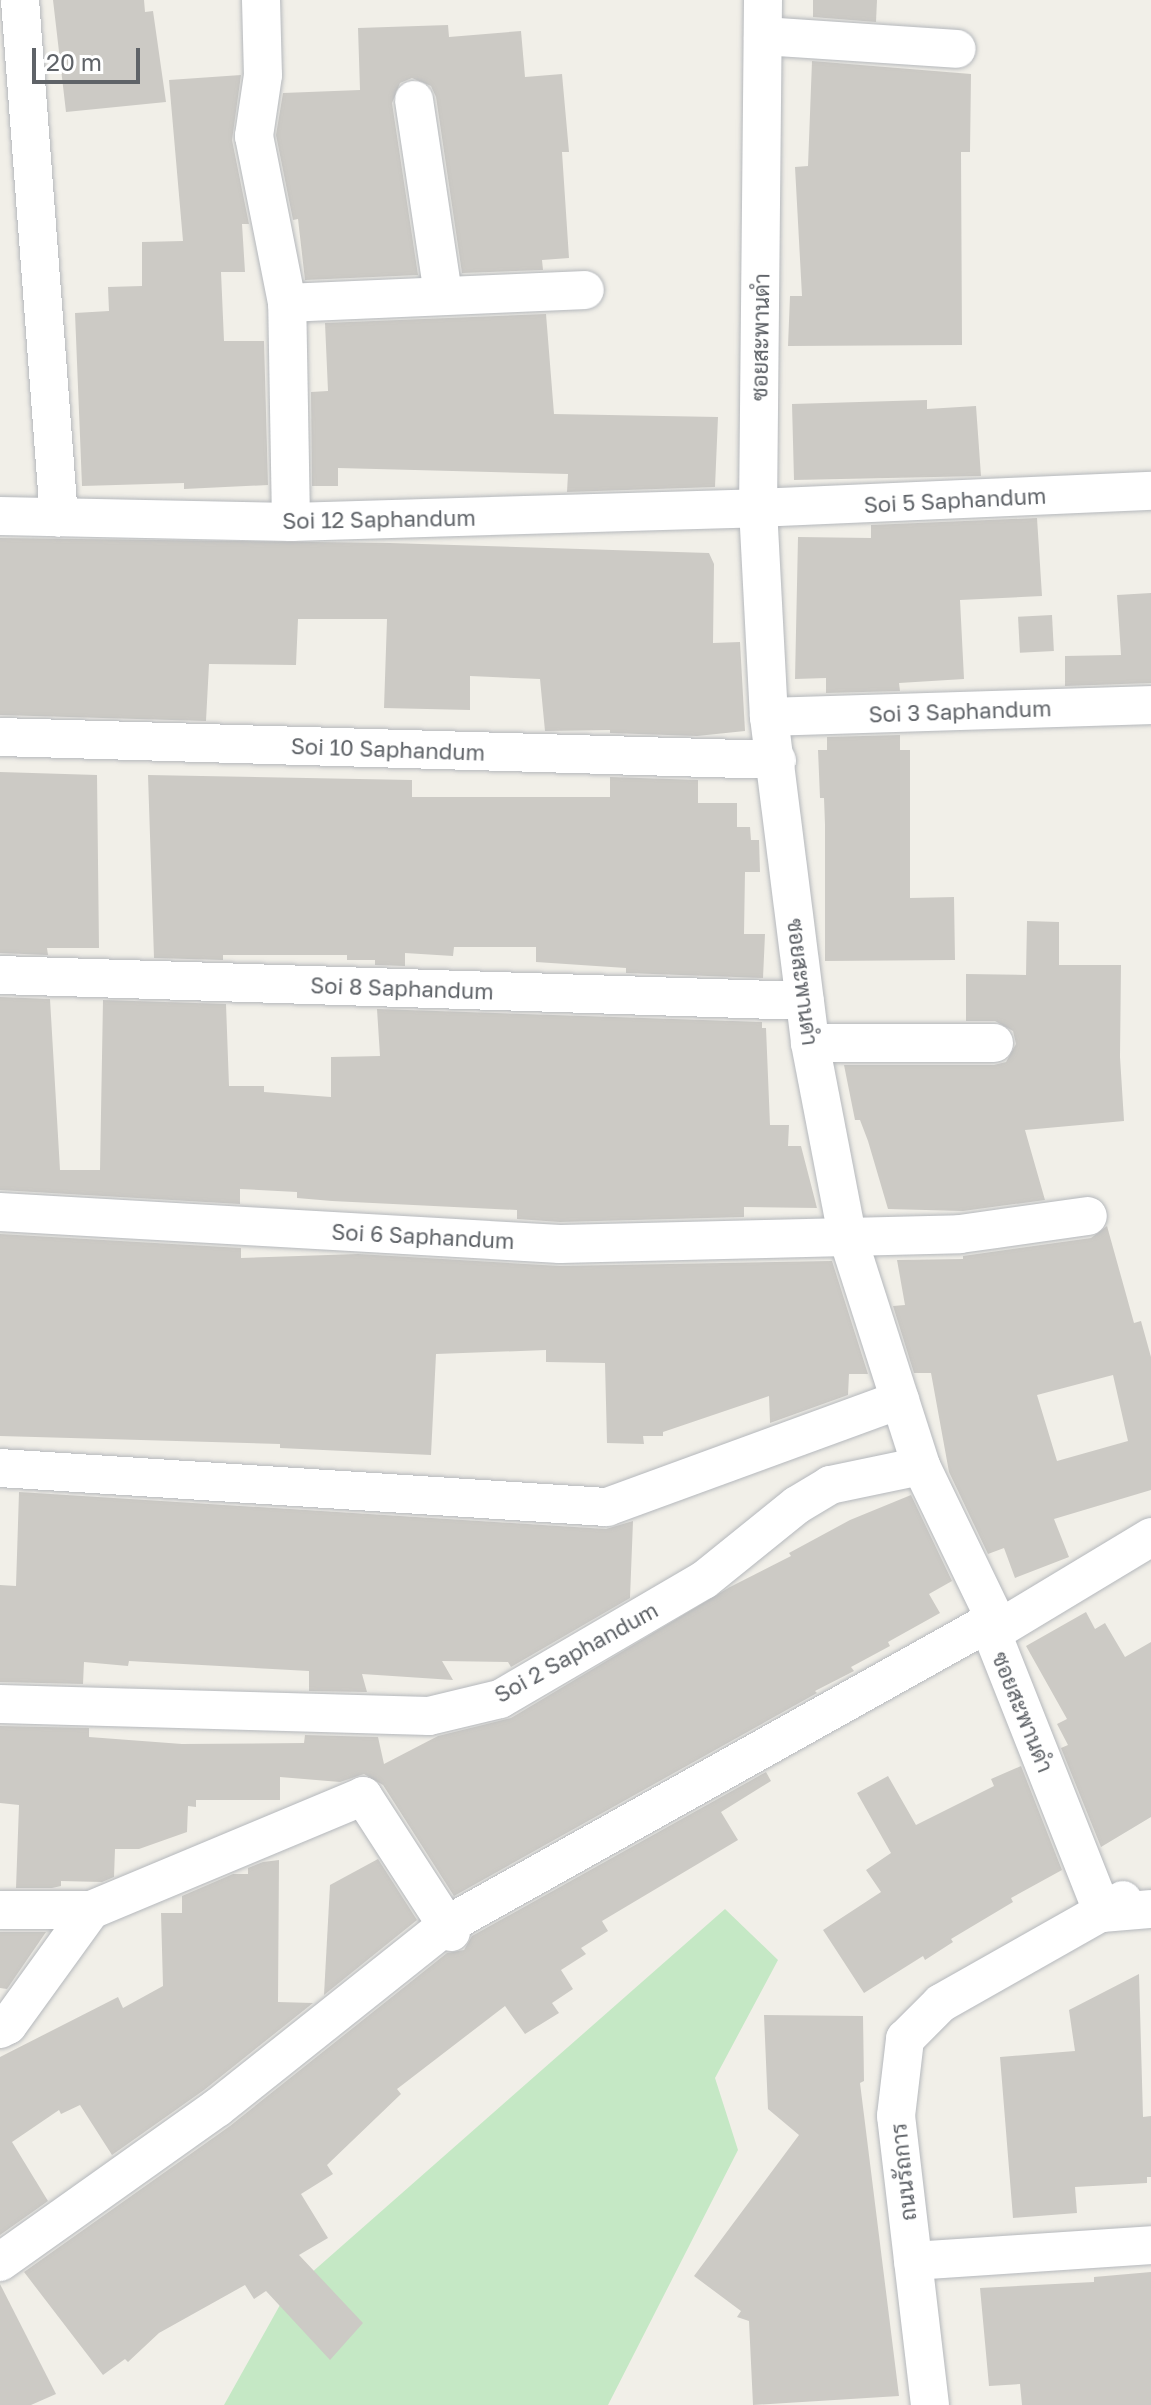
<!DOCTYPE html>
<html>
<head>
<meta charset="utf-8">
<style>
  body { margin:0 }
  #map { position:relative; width:1151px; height:2405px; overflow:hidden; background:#f1efe8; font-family:"Golos Text",Sarabun,sans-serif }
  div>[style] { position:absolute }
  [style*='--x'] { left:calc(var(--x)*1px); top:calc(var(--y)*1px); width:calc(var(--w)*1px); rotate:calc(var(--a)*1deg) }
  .green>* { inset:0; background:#c5e8c5 }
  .building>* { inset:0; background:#cccac5; transform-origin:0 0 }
  .roads { filter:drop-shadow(0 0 2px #b5b8bc) drop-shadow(0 0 2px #b5b8bc) }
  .minor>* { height:38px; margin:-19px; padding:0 19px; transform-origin:19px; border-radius:19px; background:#fff }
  span { translate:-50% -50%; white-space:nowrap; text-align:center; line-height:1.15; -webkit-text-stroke:8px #fff; paint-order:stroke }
  .street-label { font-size:22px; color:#5f6368 }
  .scale { position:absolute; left:32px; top:48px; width:108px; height:36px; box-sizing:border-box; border:4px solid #5f6368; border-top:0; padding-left:10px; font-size:24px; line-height:28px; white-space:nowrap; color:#5f6368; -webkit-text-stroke:6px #fff; paint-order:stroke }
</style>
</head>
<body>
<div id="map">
  <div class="green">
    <i style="clip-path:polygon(725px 1909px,778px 1960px,715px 2078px,738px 2150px,608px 2405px,224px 2405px,285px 2296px)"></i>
  </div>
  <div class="building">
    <i style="clip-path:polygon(53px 0,144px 0,145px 12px,153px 11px,166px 102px,66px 112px)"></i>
    <i style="clip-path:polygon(813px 0,877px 0,876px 22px,813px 17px)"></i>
    <i style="clip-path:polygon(448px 25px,449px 37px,521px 31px,525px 77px,562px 74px,569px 152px,562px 152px,569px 258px,542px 260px,543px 270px,462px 273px,436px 97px,431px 86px,412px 78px,400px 83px,392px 103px,418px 275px,305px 280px,298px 219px,293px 220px,276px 135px,283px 93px,360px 90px,358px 28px)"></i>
    <i style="clip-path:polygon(812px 61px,971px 74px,970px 152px,961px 152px,962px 345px,788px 346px,790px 296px,802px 296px,795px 167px,808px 166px)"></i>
    <i style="clip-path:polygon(241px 75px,232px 140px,249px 224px,242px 224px,245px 272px,221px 272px,224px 341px,264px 341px,268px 485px,184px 489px,184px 483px,82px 486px,75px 313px,109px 311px,108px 287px,142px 286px,142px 242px,183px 241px,169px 80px)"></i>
    <i style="clip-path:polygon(546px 314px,554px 414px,718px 417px,715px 487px,567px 492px,568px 474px,338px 468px,338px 486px,312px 486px,311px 392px,328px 391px,325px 323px)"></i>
    <i style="clip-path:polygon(927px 400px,927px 409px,976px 406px,981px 476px,794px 480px,792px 404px)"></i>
    <i style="clip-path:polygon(1037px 518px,1042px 596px,960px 600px,964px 679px,899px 683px,900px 691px,826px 693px,826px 678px,795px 679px,798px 537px,871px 538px,871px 525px)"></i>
    <i style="clip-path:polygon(0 538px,390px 543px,709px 553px,714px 564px,713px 643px,740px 642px,745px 731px,697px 736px,610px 733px,610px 730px,545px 731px,540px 679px,470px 676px,470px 710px,384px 708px,387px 619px,298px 619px,296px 665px,209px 664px,206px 721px,0 715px)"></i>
    <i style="clip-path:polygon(1151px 593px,1151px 683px,1065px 686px,1065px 656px,1121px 655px,1117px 595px)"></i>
    <i style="left:1052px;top:615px;width:36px;height:34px;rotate:87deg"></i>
    <i style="clip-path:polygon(900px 735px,900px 750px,910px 750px,910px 898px,954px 897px,955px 960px,825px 961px,825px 825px,824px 798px,820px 798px,818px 750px,827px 750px,827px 737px)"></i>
    <i style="clip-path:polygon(0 772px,97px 775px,99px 948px,47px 948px,48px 955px,0 953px)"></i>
    <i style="clip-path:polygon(148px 775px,412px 780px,412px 797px,610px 797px,610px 777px,698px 780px,698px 803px,737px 803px,737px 827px,750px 827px,751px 840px,759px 840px,760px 872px,745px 872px,744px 934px,765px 934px,763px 978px,626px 973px,626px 968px,536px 962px,536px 947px,454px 947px,453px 956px,405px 953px,405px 966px,375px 965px,375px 960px,347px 960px,347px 955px,223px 955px,223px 960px,154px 958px)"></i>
    <i style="clip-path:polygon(1027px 921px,1059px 922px,1059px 965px,1121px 965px,1120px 1057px,1124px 1121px,1025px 1130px,1045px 1200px,963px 1211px,888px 1209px,868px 1141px,860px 1120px,855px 1120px,844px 1065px,994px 1065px,1006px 1062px,1016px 1044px,1013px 1031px,995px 1021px,966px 1021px,966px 974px,1026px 975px)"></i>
    <i style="clip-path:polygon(0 997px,50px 999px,60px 1170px,100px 1170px,103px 1000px,226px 1004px,229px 1086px,264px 1086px,264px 1092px,331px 1097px,331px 1057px,380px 1056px,377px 1009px,762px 1022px,762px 1028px,766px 1028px,770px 1125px,789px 1125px,788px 1146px,801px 1146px,817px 1208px,744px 1207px,744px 1217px,560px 1222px,517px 1219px,517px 1210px,332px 1201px,297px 1198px,297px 1192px,240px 1189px,240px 1204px,0 1190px)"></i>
    <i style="clip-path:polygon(evenodd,1107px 1226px,1134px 1323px,1141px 1321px,1151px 1357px,1151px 1490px,1054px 1519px,1069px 1557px,1015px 1578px,1004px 1548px,988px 1554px,949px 1472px,931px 1373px,914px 1373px,893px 1306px,905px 1305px,897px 1260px,963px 1259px,963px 1256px,1091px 1238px,1107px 1226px,1113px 1375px,1128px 1441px,1057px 1461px,1037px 1395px,1113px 1375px)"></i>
    <i style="clip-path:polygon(0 1234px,241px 1248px,241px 1258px,358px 1254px,560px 1266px,832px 1261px,868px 1374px,849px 1374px,848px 1395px,770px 1423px,769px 1396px,663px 1432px,663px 1436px,643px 1436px,644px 1444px,607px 1443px,605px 1363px,546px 1362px,546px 1350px,436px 1354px,431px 1455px,280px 1448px,280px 1444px,0 1436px)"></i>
    <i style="clip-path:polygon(19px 1492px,606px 1529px,633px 1521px,630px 1598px,511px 1667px,508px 1662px,442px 1661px,453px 1680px,362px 1674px,367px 1692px,309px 1691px,309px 1671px,129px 1661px,128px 1666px,84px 1662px,83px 1684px,0 1682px,0 1585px,16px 1586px)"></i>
    <i style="clip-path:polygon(911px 1495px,952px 1581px,929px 1594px,940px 1613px,888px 1642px,890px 1646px,851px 1667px,854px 1671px,815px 1691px,817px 1693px,454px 1896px,383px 1785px,364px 1774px,340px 1782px,280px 1777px,280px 1800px,196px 1800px,196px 1807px,188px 1806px,187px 1832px,139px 1849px,115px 1849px,114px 1877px,102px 1882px,61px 1881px,61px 1886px,52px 1888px,16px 1888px,19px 1805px,0 1803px,0 1726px,89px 1728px,89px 1737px,182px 1744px,304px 1743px,305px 1735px,378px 1737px,384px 1764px,438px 1736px,511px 1718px,730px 1587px,791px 1556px,789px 1553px,850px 1520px)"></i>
    <i style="clip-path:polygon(1086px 1612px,1095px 1629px,1105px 1623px,1125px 1657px,1151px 1642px,1151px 1817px,1101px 1847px,1061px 1748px,1068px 1745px,1057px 1724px,1067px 1719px,1026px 1646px)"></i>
    <i style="clip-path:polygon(1021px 1766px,1062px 1870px,1011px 1898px,1013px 1902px,951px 1939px,953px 1942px,925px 1960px,923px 1956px,864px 1993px,823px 1930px,881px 1892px,866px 1870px,891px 1853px,857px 1793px,888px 1776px,916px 1825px,994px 1786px,991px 1779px)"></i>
    <i style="clip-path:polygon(766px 1772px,771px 1781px,721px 1812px,738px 1840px,602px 1921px,608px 1931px,581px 1948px,586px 1954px,561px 1970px,573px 1989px,552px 2003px,559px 2013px,525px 2034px,505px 2006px,397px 2089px,401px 2094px,327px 2165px,333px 2174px,301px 2194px,328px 2238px,299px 2255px,363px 2323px,330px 2360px,266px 2291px,254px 2299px,245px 2285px,159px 2333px,128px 2362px,125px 2359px,103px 2375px,24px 2272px,230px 2126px,447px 1953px,464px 1950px,472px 1936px)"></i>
    <i style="clip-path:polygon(378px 1859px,417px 1920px,324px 1995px,330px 1885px)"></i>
    <i style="clip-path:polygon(279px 1860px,278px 2002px,313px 2003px,204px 2090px,112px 2155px,80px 2105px,61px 2114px,59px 2110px,12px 2142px,48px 2201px,0 2235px,0 2057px,118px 1997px,123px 2008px,163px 1986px,161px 1913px,182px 1913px,182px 1896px,233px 1874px,248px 1874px,248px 1868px,263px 1862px)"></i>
    <i style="clip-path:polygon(0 1932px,46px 1932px,7px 1989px,0 1988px)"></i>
    <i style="clip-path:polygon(1139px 1974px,1143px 2117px,1151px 2116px,1151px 2177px,1147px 2177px,1147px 2183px,1075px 2187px,1077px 2213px,1013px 2218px,1000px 2057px,1075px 2051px,1069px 2010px)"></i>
    <i style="clip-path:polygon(764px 2015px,863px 2016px,864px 2081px,860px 2083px,899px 2396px,753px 2405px,749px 2321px,737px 2317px,741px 2311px,694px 2276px,799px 2135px,768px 2109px)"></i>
    <i style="clip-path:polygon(1151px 2272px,1151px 2405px,1022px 2405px,1020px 2384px,989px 2386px,980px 2288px,1094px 2282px,1094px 2277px)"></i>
    <i style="clip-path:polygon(0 2284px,56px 2394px,31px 2405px,0 2405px)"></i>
  </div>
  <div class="roads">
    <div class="minor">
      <i style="--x:20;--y:0;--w:519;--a:85.69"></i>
      <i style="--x:261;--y:0;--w:75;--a:88.5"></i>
      <i style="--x:263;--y:75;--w:62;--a:98.4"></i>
      <i style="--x:254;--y:136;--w:170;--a:78.8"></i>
      <i style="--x:763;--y:0;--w:508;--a:90.56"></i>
      <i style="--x:758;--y:508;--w:209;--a:87"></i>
      <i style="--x:769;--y:717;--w:329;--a:82.8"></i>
      <i style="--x:810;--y:1043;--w:196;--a:79.1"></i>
      <i style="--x:847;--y:1235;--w:243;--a:72.2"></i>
      <i style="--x:921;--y:1466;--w:170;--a:64.2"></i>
      <i style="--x:995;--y:1619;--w:14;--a:102"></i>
      <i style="--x:992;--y:1633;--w:301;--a:68.4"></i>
      <i style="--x:1103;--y:1913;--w:48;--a:-4.8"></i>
      <i style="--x:763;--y:36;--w:194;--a:3.8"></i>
      <i style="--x:414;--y:100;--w:195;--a:81.5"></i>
      <i style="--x:0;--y:516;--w:291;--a:1.2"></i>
      <i style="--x:291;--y:522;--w:467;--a:-1.7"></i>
      <i style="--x:758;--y:508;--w:393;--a:-2.5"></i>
      <i style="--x:291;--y:522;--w:219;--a:-91"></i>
      <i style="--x:287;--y:303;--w:298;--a:-2.5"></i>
      <i style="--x:769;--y:717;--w:382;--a:-1.8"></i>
      <i style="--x:0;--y:737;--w:777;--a:1.7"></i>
      <i style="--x:0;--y:975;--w:805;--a:1.85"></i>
      <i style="--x:810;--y:1043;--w:184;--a:0"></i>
      <i style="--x:0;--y:1212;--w:561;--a:3.27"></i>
      <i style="--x:560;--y:1244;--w:400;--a:-1.4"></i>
      <i style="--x:960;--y:1234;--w:129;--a:-8"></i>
      <i style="--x:0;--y:1468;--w:608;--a:3.68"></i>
      <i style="--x:607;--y:1507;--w:312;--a:-20.1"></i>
      <i style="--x:992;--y:1633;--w:186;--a:-31.1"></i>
      <i style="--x:0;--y:1704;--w:429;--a:1.6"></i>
      <i style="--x:429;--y:1716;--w:73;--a:-13.5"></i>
      <i style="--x:500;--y:1699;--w:236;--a:-30.3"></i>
      <i style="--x:704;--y:1580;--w:119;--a:-38.9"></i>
      <i style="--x:797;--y:1505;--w:39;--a:-31"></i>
      <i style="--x:830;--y:1485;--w:93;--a:-11.8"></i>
      <i style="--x:0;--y:1910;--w:91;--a:0"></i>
      <i style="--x:0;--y:2029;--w:9;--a:-27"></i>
      <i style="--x:8;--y:2025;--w:142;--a:-54.2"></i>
      <i style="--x:91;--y:1910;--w:295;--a:-22.7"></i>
      <i style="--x:363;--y:1796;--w:162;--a:57.1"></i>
      <i style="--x:913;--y:2261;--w:239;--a:-3.8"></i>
      <i style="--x:0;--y:2262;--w:266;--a:-35.4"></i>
      <i style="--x:217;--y:2108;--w:294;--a:-38.5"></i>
      <i style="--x:447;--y:1925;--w:628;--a:-29.18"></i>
      <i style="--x:930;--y:2405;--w:291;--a:-96.7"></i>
      <i style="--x:896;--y:2116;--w:78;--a:-83.3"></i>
      <i style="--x:905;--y:2039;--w:51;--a:-45"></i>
      <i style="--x:941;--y:2003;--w:209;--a:-29.5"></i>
    </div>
  </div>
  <div class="street-label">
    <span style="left:760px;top:337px;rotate:-89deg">ซอยสะพานดำ</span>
    <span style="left:955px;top:500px;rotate:-3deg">Soi 5 Saphandum</span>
    <span style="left:379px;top:519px;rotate:-1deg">Soi 12 Saphandum</span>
    <span style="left:960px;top:711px;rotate:-2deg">Soi 3 Saphandum</span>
    <span style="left:388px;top:749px;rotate:2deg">Soi 10 Saphandum</span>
    <span style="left:803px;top:982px;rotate:83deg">ซอยสะพานดำ</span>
    <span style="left:402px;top:988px;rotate:2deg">Soi 8 Saphandum</span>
    <span style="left:423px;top:1236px;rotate:3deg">Soi 6 Saphandum</span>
    <span style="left:576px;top:1652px;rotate:-29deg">Soi 2 Saphandum</span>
    <span style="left:1023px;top:1712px;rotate:68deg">ซอยสะพานดำ</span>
    <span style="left:903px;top:2172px;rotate:-96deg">ถนนรัถการ</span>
  </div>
  <div class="scale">20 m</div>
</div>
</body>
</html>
